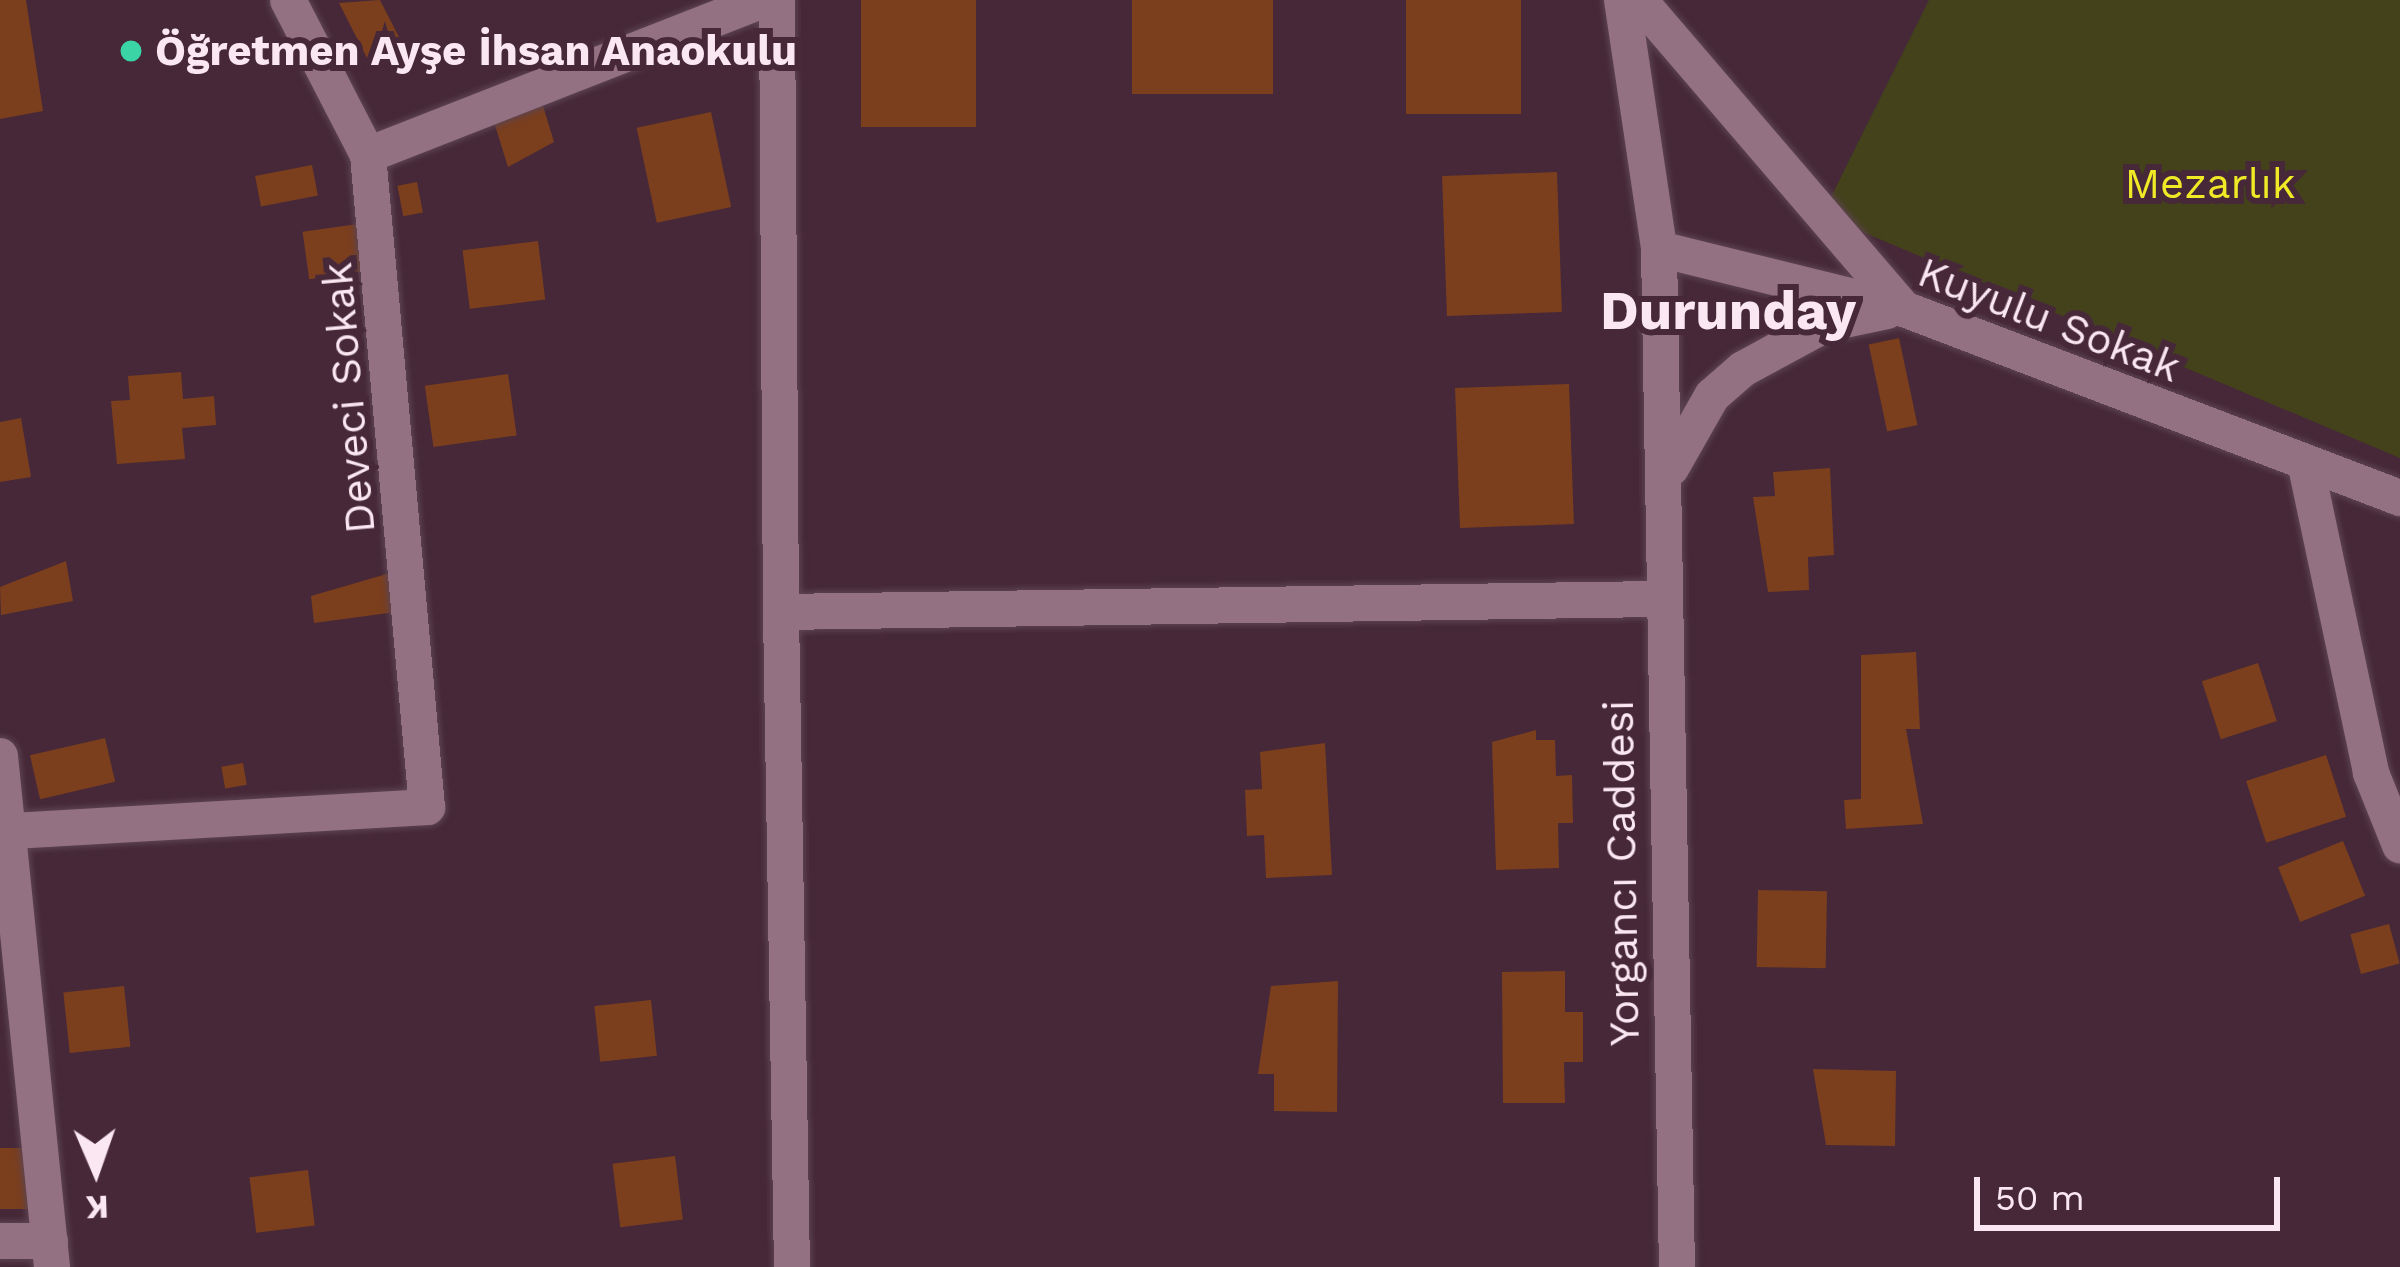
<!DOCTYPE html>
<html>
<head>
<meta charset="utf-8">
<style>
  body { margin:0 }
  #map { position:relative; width:2400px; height:1267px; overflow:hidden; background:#462838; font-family:"Work Sans",sans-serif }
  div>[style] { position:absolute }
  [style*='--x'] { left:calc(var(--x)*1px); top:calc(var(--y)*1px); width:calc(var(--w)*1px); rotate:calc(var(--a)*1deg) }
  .green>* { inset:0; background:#44421b }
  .building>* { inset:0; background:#7b3f1e; transform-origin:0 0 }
  .roads { filter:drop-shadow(0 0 3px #5d4451) drop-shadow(0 0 3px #5d4451) }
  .minor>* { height:36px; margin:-18px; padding:0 18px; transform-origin:18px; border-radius:18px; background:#937182 }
  .dots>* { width:33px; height:33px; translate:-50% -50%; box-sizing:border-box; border:6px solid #462838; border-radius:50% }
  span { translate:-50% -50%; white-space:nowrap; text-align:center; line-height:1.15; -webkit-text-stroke:12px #462838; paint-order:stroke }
  .poi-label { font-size:42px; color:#fbe7f1; font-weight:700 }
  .left { translate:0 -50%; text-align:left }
  .park-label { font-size:42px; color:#f0e926 }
  .street-label { font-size:42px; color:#fbe7f1 }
  .district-label { font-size:54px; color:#fbe7f1; font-weight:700 }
  .north { position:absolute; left:36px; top:1111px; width:120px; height:120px; -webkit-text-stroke:9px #462838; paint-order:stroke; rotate:178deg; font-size:33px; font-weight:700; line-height:48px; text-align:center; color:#fbe7f1 }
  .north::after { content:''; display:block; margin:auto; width:42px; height:54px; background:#fbe7f1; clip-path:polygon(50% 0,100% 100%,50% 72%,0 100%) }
  .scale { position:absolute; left:1974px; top:1177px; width:306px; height:54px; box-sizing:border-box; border:6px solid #fbe7f1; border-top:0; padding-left:15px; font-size:36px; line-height:42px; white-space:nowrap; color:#fbe7f1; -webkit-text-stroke:9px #462838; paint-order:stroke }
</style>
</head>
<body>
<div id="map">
  <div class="green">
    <i style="clip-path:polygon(1929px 0,2400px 0,2400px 458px,1822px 215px)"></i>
  </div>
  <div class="building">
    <i style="clip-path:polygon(0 0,26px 0,43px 111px,0 119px)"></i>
    <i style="clip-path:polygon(380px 0,405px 49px,371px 66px,339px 3px)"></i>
    <i style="left:861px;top:0;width:115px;height:127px"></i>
    <i style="left:1132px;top:0;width:141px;height:94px"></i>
    <i style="left:1406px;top:0;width:115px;height:114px"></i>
    <i style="clip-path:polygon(543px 106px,554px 142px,508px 167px,494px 122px)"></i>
    <i style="left:711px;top:112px;width:97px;height:76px;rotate:78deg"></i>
    <i style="left:312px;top:165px;width:31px;height:58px;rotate:79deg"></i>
    <i style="left:1557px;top:172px;width:140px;height:115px;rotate:88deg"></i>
    <i style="left:417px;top:182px;width:31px;height:20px;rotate:79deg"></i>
    <i style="left:358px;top:224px;width:48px;height:56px;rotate:82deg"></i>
    <i style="left:538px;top:241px;width:59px;height:76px;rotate:83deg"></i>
    <i style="left:1899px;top:338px;width:89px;height:31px;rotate:78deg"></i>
    <i style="clip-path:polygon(181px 372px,183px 399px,214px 396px,216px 425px,182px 428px,185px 459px,117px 464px,111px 401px,130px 400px,128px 376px)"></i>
    <i style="left:508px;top:374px;width:62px;height:84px;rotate:82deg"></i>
    <i style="left:1569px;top:384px;width:140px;height:114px;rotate:88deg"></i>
    <i style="clip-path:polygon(21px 418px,31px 477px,0 482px,0 422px)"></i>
    <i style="clip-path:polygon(1830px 468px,1834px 555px,1808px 557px,1809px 590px,1768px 592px,1753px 497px,1775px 496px,1773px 472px)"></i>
    <i style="clip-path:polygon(66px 561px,73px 601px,1px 615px,0 587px)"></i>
    <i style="clip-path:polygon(390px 573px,396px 612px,314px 623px,311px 596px)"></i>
    <i style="clip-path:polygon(1916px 652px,1920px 729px,1906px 729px,1923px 824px,1846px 829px,1844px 800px,1861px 799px,1861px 655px)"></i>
    <i style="left:2258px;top:663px;width:61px;height:59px;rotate:72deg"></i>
    <i style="clip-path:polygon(1536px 730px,1536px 740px,1555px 740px,1556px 776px,1572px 775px,1573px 823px,1558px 823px,1559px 868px,1496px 870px,1492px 742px)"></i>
    <i style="left:105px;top:738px;width:45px;height:77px;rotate:77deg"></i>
    <i style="clip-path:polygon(1325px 743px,1332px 875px,1266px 878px,1264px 835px,1247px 836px,1245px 790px,1262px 789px,1260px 752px)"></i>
    <i style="left:2326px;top:755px;width:65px;height:84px;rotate:72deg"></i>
    <i style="left:243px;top:763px;width:22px;height:22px;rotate:80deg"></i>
    <i style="left:2343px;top:841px;width:59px;height:70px;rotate:68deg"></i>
    <i style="left:1758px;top:890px;width:69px;height:77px;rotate:1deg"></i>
    <i style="left:2389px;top:924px;width:41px;height:40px;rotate:75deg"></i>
    <i style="clip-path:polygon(1565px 971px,1565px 1012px,1583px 1012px,1583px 1062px,1564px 1062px,1565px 1103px,1503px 1103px,1502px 972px)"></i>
    <i style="clip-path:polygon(1338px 981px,1337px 1112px,1274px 1111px,1274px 1074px,1258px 1074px,1271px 986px)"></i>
    <i style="left:124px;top:986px;width:61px;height:61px;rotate:84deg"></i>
    <i style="left:651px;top:1000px;width:56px;height:57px;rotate:84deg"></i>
    <i style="clip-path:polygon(1813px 1069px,1896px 1071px,1895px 1146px,1826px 1145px)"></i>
    <i style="left:0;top:1148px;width:37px;height:61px"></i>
    <i style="left:675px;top:1156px;width:64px;height:63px;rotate:83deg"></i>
    <i style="left:308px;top:1170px;width:56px;height:59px;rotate:83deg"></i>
  </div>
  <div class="roads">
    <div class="minor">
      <i style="--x:777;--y:0;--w:612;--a:89.63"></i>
      <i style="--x:781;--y:612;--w:878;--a:-0.85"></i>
      <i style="--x:1622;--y:0;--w:252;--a:81.5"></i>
      <i style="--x:1659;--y:249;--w:1018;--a:88.99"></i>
      <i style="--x:1639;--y:0;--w:407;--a:49.4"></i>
      <i style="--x:368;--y:155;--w:425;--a:-21.4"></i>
      <i style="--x:1659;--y:249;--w:252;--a:13.8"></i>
      <i style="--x:1904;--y:309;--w:531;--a:20.86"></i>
      <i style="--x:1671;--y:468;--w:83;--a:-60.3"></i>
      <i style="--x:1712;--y:396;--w:41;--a:-41.1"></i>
      <i style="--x:1743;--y:369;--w:94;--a:-28.5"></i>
      <i style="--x:1826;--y:324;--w:62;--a:-12"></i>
      <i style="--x:2307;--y:471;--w:309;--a:78"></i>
      <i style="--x:2371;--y:773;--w:78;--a:68.1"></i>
      <i style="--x:781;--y:612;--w:655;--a:89.04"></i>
      <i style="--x:0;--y:756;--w:514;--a:84.19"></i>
      <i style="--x:13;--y:831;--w:415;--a:-3.3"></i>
      <i style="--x:427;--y:807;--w:655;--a:-95.17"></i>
      <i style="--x:368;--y:155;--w:174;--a:-117.3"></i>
      <i style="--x:0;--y:1241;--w:50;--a:0"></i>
    </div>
  </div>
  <div class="dots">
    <i style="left:131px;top:51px;background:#3bd4a4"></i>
  </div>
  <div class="poi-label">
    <span class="left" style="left:155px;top:51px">Öğretmen Ayşe İhsan Anaokulu</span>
  </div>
  <div class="park-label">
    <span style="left:2210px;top:184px">Mezarlık</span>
  </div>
  <div class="street-label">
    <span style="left:2049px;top:320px;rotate:21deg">Kuyulu Sokak</span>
    <span style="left:349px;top:398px;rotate:-95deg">Deveci Sokak</span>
    <span style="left:1622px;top:873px;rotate:-91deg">Yorgancı Caddesi</span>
  </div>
  <div class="district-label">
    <span style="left:1728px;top:311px">Durunday</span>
  </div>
  <div class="north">K</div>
  <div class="scale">50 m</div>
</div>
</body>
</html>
